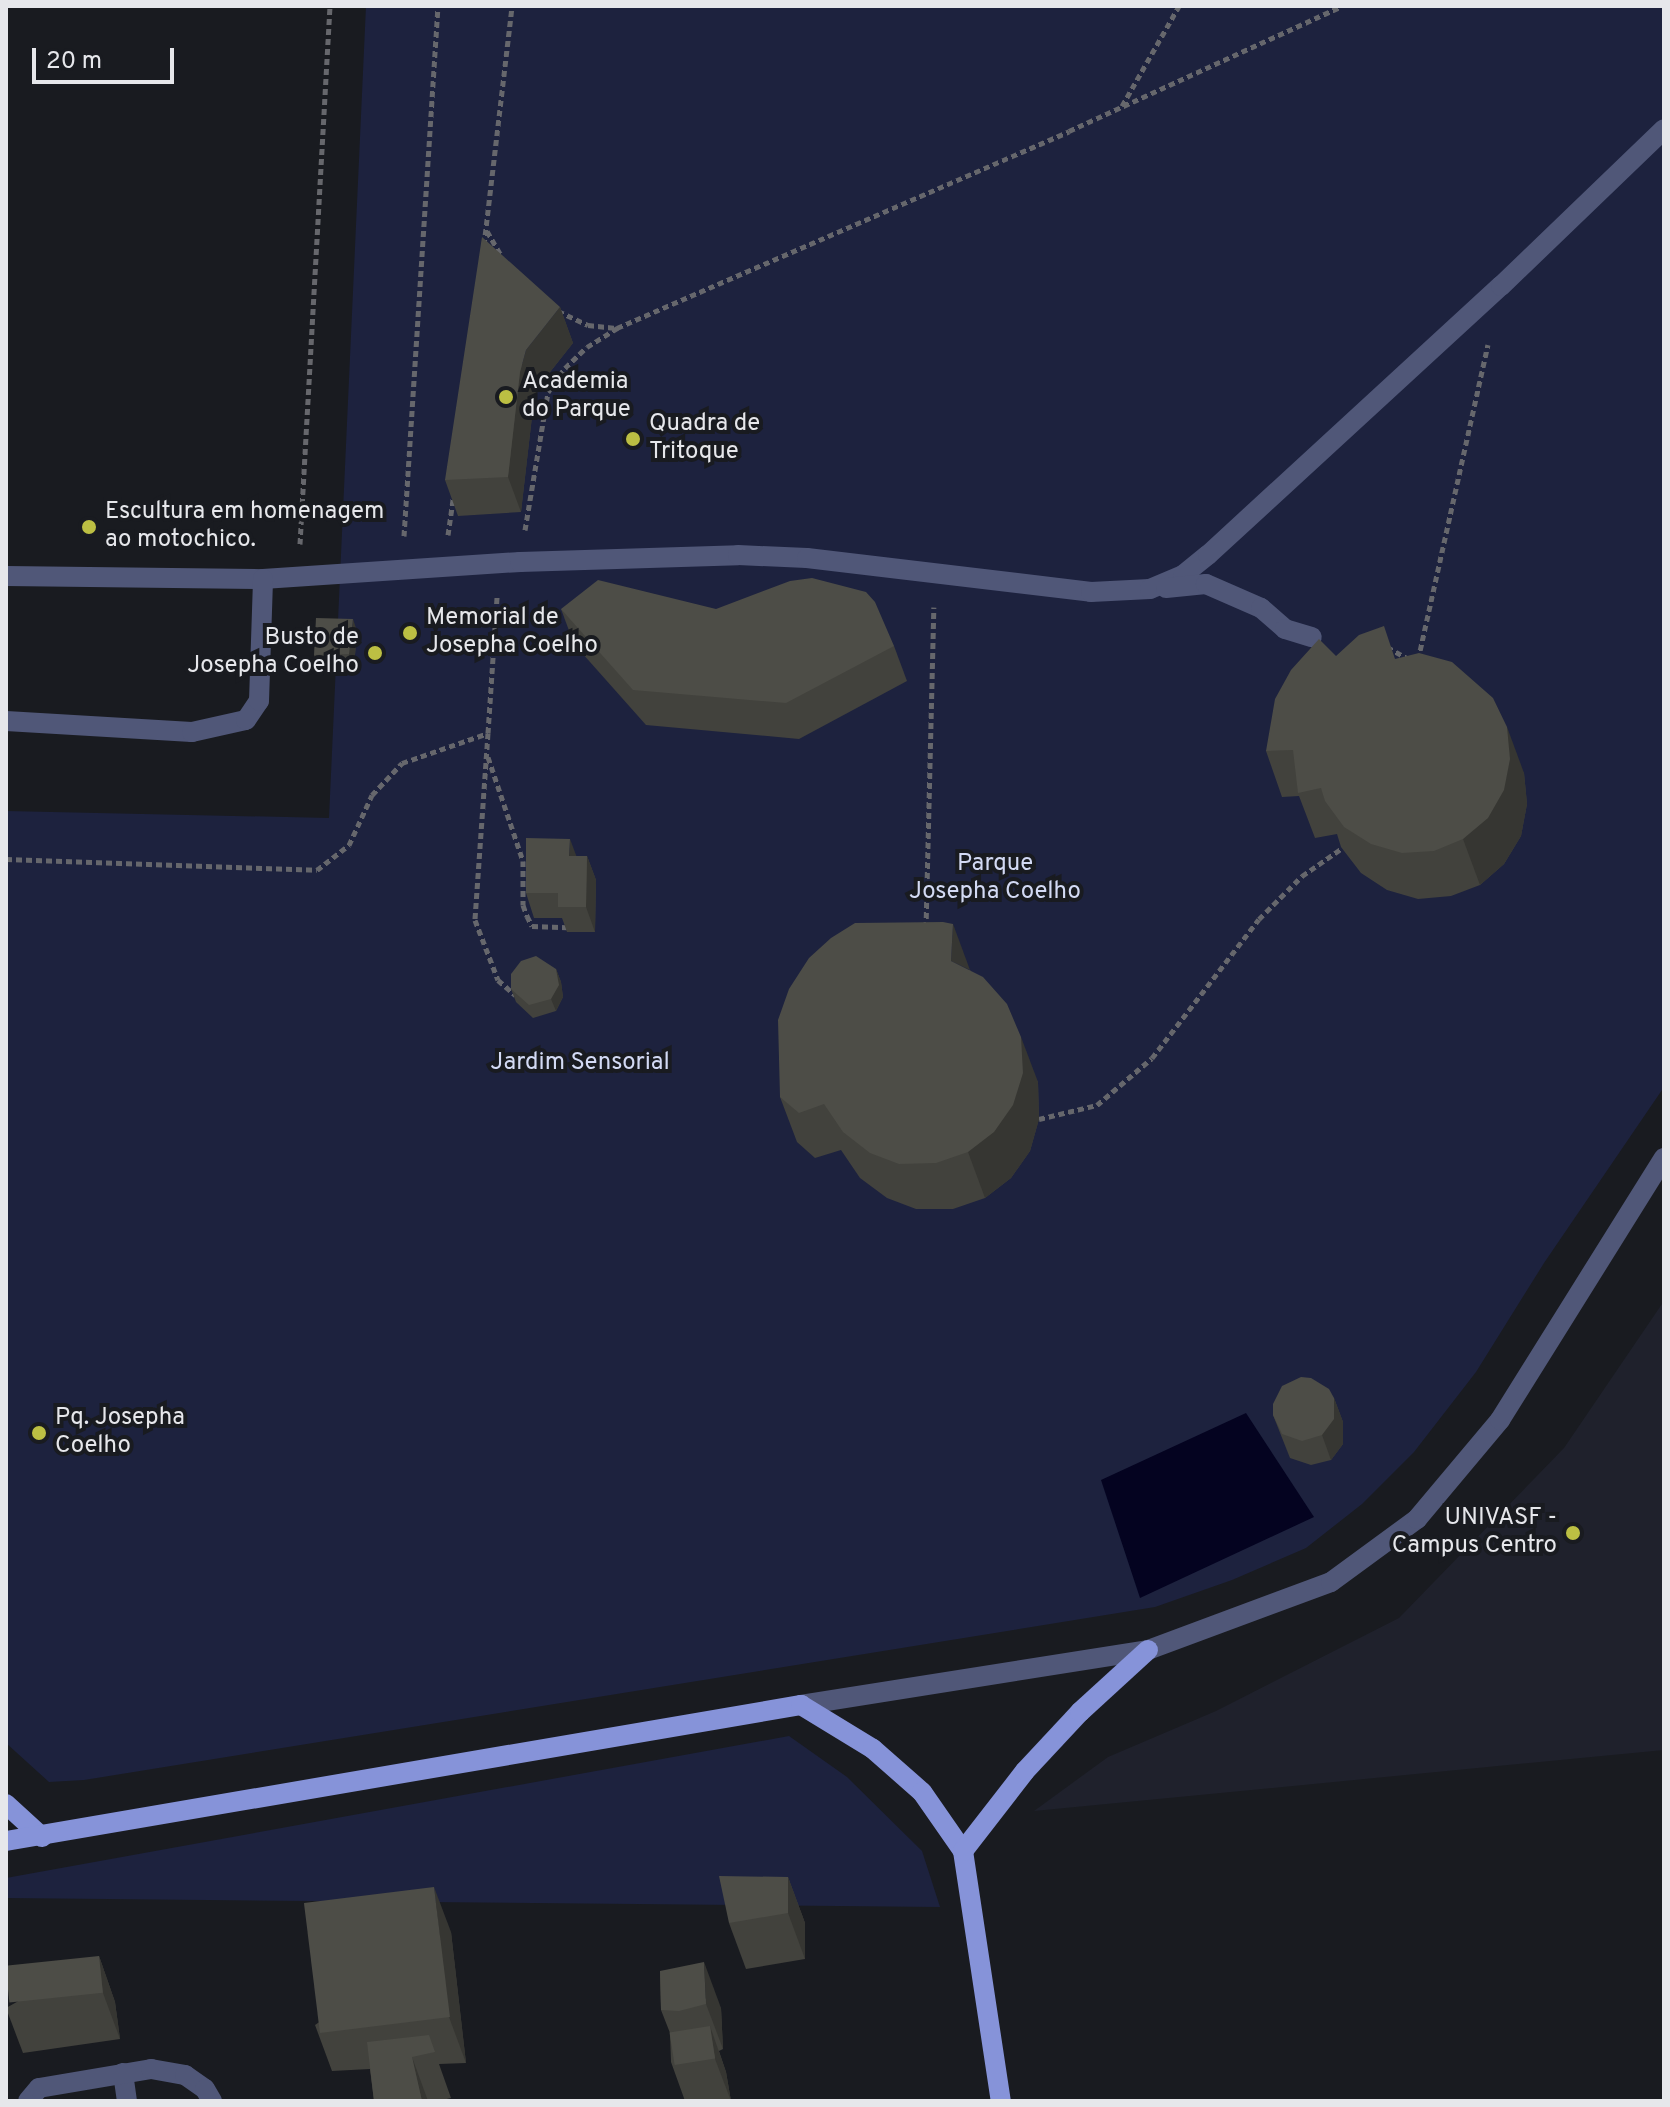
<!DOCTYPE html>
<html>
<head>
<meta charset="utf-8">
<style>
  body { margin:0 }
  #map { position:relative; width:1670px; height:2107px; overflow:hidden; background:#191b20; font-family:Overpass,sans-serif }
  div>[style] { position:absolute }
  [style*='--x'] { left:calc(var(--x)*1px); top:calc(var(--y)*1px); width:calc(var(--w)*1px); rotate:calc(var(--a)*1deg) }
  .built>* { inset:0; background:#1f212c }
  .green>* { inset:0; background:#1d223e }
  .water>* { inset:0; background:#040320 }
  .path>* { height:5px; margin-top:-2.5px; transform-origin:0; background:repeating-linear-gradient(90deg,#66676c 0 6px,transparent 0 10px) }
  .minor>* { height:20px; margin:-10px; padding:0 10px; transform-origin:10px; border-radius:10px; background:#505778 }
  .major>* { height:20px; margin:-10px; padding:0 10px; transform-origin:10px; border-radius:10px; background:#8693d9 }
  .wall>* { inset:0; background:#42423d }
  .shaded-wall>* { inset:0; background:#363632 }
  .building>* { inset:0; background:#4d4d47; transform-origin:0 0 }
  .dots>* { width:22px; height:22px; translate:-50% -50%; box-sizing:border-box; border:4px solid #191b20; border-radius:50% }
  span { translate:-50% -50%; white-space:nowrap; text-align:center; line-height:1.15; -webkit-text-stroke:8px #191b20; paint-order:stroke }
  .poi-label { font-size:24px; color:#e6e7eb }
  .left { translate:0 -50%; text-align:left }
  .right { translate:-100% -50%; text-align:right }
  .park-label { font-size:24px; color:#d3daf4 }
  .frame { position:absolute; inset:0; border:8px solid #e6e7eb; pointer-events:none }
  .scale { position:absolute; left:32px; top:48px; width:142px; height:36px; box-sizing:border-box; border:4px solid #e6e7eb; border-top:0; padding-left:10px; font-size:24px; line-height:28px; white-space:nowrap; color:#e6e7eb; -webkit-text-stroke:6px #191b20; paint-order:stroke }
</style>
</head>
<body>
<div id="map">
  <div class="built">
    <i style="clip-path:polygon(1664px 1301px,1664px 1750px,1034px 1811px,1108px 1757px,1216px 1711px,1399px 1618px,1564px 1448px)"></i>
  </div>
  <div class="green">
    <i style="clip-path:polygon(366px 6px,1664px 6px,1664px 1087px,1544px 1263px,1476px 1372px,1414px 1452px,1362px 1504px,1306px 1548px,1232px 1580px,1155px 1607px,84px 1780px,49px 1782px,6px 1743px,6px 811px,329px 818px)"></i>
    <i style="clip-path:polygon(789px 1736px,847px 1777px,922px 1851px,940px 1907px,6px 1898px,6px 1878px)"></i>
  </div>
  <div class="water">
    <i style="clip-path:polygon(1246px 1413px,1314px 1517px,1140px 1598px,1101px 1480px)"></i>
  </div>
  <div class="path">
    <i style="--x:1122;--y:106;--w:115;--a:-60.3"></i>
    <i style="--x:487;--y:231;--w:30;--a:60"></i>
    <i style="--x:484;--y:245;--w:241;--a:-83.3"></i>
    <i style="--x:558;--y:311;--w:33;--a:25"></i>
    <i style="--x:588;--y:325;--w:28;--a:6"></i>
    <i style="--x:525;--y:530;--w:140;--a:-80.5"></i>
    <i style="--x:548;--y:392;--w:29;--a:-55"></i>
    <i style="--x:565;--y:368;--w:30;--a:-44"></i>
    <i style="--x:587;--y:347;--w:36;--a:-32"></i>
    <i style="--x:617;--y:328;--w:493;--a:-23.5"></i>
    <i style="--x:1069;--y:131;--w:300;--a:-24.6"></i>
    <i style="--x:448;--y:535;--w:42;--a:-81.9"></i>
    <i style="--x:404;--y:536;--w:531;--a:-86.33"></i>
    <i style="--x:300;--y:544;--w:539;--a:-86.81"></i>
    <i style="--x:1387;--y:647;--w:25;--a:29"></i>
    <i style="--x:1418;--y:660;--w:323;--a:-77.5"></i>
    <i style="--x:488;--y:733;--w:187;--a:94"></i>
    <i style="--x:475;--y:920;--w:64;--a:69"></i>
    <i style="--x:498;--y:980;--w:23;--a:41"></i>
    <i style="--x:488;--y:757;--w:110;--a:71.4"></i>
    <i style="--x:523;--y:861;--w:44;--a:90"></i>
    <i style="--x:523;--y:905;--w:12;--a:70"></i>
    <i style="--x:527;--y:916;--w:11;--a:63"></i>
    <i style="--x:532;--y:926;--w:35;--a:2"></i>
    <i style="--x:6;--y:859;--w:311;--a:2"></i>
    <i style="--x:317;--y:870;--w:41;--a:-38"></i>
    <i style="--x:349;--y:845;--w:55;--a:-65.3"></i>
    <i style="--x:372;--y:795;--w:44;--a:-46.8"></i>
    <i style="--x:402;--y:763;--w:91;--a:-19.2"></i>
    <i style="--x:488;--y:733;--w:137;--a:-86.2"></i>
    <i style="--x:926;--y:928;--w:321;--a:-88.6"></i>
    <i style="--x:1039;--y:1119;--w:60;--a:-13.6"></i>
    <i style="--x:1097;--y:1105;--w:72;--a:-40.5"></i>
    <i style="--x:1152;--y:1058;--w:175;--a:-52.4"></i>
    <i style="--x:1259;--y:919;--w:61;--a:-45"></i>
    <i style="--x:1302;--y:876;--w:56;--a:-34.8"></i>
  </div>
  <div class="minor">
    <i style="--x:6;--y:576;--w:257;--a:0.7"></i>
    <i style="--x:263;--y:579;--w:258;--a:-3.8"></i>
    <i style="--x:520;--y:562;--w:218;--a:-1.8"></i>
    <i style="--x:738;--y:555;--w:69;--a:2.5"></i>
    <i style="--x:807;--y:558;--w:286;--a:6.8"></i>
    <i style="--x:1091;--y:592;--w:59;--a:-2.9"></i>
    <i style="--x:1150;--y:589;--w:36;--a:-23"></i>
    <i style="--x:1183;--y:575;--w:32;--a:-39"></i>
    <i style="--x:1208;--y:555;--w:398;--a:-42.6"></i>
    <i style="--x:1501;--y:286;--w:226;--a:-43.9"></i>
    <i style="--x:1166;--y:588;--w:40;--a:-5.7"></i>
    <i style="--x:1206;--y:584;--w:60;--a:23.6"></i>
    <i style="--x:1261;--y:608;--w:32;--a:41"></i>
    <i style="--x:1285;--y:629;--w:28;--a:17"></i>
    <i style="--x:6;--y:721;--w:186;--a:3.4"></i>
    <i style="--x:192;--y:732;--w:55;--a:-12.5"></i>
    <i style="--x:246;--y:720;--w:23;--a:-56"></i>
    <i style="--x:259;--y:701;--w:122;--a:-88.1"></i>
    <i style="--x:801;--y:1705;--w:351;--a:-9"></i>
    <i style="--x:1148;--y:1650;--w:195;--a:-20.4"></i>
    <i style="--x:1331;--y:1582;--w:107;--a:-36.2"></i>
    <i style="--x:1417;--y:1519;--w:129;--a:-50"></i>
    <i style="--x:1500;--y:1420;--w:309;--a:-58"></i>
    <i style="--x:123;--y:2073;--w:28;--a:82"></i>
    <i style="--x:28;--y:2101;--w:17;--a:-50"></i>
    <i style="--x:39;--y:2088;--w:114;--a:-9.6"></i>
    <i style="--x:151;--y:2069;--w:35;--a:10"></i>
    <i style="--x:185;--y:2075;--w:24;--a:35"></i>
    <i style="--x:205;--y:2089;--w:14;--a:60"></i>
  </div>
  <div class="major">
    <i style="--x:6;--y:1804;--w:49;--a:42.5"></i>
    <i style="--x:6;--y:1841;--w:807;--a:-9.71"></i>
    <i style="--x:801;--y:1705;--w:84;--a:31.4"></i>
    <i style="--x:873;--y:1749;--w:65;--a:41.3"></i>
    <i style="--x:922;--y:1792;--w:72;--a:55.2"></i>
    <i style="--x:963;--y:1851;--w:253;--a:81.4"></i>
    <i style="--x:963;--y:1851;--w:101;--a:-52.2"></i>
    <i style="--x:1025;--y:1771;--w:81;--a:-47"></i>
    <i style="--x:1080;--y:1712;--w:92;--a:-42.4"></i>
  </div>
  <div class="wall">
    <i style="clip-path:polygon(560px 307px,573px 343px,539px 386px,533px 408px,521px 512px,458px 516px,445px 480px)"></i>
    <i style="clip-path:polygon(561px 609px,716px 609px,894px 646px,907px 681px,799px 739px,646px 725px,574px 644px)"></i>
    <i style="clip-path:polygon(357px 631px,354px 667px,318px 667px,314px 655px)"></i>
    <i style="clip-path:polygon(1336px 656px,1396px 659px,1524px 773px,1527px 804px,1521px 836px,1504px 864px,1480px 885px,1451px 896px,1418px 899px,1387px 890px,1361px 873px,1341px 847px,1337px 834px,1315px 838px,1299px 796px,1282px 797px,1266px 751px)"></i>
    <i style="clip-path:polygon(576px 856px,587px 856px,596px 880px,595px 932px,567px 932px,562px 918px,534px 918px,526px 893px)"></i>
    <i style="clip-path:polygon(556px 969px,561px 982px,563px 997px,556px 1011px,533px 1018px,516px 1002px,511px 989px)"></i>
    <i style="clip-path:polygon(970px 970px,1038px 1082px,1039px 1119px,1030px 1151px,1011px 1178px,985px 1198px,953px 1209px,916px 1209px,887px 1198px,860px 1178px,841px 1150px,815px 1158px,797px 1142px,780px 1097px)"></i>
    <i style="clip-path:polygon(1334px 1398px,1343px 1422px,1343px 1444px,1331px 1460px,1311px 1465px,1290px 1458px,1273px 1415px)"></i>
    <i style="clip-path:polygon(788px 1877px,805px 1923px,805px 1959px,746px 1969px,729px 1923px)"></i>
    <i style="clip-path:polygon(451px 1932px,466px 2063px,439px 2064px,451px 2098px,438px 2101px,374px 2101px,370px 2069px,332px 2071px,315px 2025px)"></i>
    <i style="clip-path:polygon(99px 1956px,115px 2002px,120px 2039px,23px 2053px,6px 2008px)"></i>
    <i style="clip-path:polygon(660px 1971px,721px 2008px,723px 2049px,719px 2051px,726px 2072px,731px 2101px,685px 2101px,671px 2062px,670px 2033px,661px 2010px)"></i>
  </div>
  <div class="shaded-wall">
    <i style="clip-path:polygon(560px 307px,573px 343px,539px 386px,533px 408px,521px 512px,508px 477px,520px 372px,526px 350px)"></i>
    <i style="clip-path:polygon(353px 619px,357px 631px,354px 667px,349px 654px)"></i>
    <i style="clip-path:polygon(1507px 727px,1524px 773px,1527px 804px,1521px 836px,1504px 864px,1480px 885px,1463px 839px)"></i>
    <i style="clip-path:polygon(570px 839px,579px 863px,569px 856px)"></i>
    <i style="clip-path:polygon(587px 856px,596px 880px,595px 932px,586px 907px)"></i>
    <i style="clip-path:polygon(953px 924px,970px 970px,951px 961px)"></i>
    <i style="clip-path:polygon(556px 969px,561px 982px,563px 997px,556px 1011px,551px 999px)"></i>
    <i style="clip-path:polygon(1021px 1037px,1038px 1082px,1039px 1119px,1030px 1151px,1011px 1178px,985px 1198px,968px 1152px)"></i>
    <i style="clip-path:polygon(1334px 1398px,1343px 1422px,1343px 1444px,1331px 1460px,1322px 1435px)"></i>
    <i style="clip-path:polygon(788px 1877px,805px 1923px,805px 1959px,788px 1913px)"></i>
    <i style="clip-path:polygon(434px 1887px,451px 1932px,466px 2063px,449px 2017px)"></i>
    <i style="clip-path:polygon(99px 1956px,115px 2002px,120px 2039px,103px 1993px)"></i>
    <i style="clip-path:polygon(704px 1962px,721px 2008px,723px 2049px,706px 2004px)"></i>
    <i style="clip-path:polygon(710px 2026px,726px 2072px,731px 2101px,715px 2059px)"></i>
    <i style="clip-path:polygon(412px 2057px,428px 2101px,422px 2101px)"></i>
  </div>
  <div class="building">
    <i style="clip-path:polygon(482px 237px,560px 307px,526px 350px,520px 372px,508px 477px,445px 480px)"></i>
    <i style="clip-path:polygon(812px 578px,866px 592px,875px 602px,894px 646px,786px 703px,633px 690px,561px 609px,598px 580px,716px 609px,790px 581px)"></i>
    <i style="clip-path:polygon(316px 618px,353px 619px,349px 654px,314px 655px)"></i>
    <i style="clip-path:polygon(1384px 626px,1395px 659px,1419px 653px,1452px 662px,1493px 698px,1507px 727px,1510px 759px,1504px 790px,1488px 818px,1463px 839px,1434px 851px,1402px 853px,1371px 844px,1344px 827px,1325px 801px,1321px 788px,1298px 793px,1293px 750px,1266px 751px,1275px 699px,1291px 670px,1319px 639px,1336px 656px,1359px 635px)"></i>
    <i style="clip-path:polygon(526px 838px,570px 839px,569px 856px,587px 856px,586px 907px,558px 907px,558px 893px,526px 893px)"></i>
    <i style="clip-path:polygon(943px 922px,953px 924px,951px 961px,983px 977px,1007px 1004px,1021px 1037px,1023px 1073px,1013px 1105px,994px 1132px,968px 1152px,936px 1163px,899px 1164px,870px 1153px,843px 1132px,824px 1104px,799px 1113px,780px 1097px,778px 1020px,789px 989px,809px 958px,831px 938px,855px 923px)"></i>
    <i style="clip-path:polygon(536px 956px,556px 969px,559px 985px,551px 999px,529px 1005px,511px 989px,511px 974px,521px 961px)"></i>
    <i style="clip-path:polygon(1301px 1377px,1311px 1378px,1329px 1389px,1334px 1398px,1334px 1419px,1322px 1435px,1302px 1441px,1282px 1434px,1273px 1415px,1273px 1404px,1282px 1386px)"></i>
    <i style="clip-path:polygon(719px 1876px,788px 1877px,788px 1913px,729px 1923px)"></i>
    <i style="left:434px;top:1887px;width:131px;height:131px;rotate:83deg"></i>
    <i style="left:99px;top:1956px;width:37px;height:94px;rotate:84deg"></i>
    <i style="clip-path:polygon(704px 1962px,706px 2004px,679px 2011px,661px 2010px,660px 1971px)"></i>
    <i style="left:710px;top:2026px;width:33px;height:41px;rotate:81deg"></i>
    <i style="clip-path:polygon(429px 2035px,435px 2052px,412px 2057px,422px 2101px,374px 2101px,367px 2042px)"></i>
  </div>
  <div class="dots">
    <i style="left:506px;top:397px;background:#bcbf43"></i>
    <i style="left:633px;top:439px;background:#bcbf43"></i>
    <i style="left:89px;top:527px;background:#bcbf43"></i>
    <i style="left:410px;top:633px;background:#bcbf43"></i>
    <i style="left:375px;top:653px;background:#bcbf43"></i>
    <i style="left:39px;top:1433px;background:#bcbf43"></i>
    <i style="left:1573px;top:1533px;background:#bcbf43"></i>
  </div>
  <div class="poi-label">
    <span class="left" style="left:522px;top:397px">Academia<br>do Parque</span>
    <span class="left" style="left:649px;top:439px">Quadra de<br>Tritoque</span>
    <span class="left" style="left:105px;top:527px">Escultura em homenagem<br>ao motochico.</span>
    <span class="left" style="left:426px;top:633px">Memorial de<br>Josepha Coelho</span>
    <span class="right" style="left:359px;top:653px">Busto de<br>Josepha Coelho</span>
    <span class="left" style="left:55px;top:1433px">Pq. Josepha<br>Coelho</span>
    <span class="right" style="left:1557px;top:1533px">UNIVASF -<br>Campus Centro</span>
  </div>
  <div class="park-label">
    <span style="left:995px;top:879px">Parque<br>Josepha Coelho</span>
    <span style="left:580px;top:1064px">Jardim Sensorial</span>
  </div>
  <div class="frame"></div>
  <div class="scale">20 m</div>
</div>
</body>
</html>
